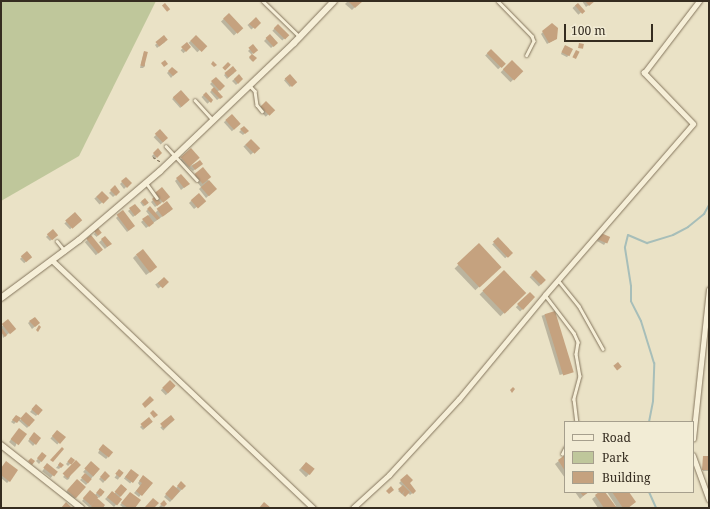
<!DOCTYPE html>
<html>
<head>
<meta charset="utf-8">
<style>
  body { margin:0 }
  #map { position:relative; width:710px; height:509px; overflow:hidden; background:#eae2c6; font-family:"Noto Serif",serif }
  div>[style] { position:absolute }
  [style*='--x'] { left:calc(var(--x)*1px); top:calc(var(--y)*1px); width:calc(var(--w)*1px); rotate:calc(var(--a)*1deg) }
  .green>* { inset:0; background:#bfc79b }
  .shadow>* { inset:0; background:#0003; transform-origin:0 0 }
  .stream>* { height:2px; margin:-1px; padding:0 1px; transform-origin:1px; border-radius:1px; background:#a7beb9 }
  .building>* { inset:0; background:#c5a27f; transform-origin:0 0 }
  .path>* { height:1px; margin-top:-0.5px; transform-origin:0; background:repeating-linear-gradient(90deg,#84755d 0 3px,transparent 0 5px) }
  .roads { filter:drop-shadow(0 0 1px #84755d) drop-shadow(0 0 1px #84755d) }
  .service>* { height:2.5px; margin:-1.25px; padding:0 1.25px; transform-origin:1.25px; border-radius:1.25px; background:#f6efd8 }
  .minor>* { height:4.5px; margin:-2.25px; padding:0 2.25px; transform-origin:2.25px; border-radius:2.25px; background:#f6efd8 }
  .tertiary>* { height:6px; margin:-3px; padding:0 3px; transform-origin:3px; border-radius:3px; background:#f6efd8 }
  span { translate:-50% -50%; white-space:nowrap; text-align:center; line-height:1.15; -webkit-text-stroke:3.5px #f2ecd5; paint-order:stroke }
  .frame { position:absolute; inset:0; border:2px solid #352c20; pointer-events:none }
  .legend { position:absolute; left:564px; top:421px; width:130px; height:72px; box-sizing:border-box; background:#f2ecd5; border:1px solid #a69f8d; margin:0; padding:5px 7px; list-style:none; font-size:12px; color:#352c20 }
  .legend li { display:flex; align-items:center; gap:8px; height:20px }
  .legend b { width:20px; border:1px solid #a69f8d }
  .scale { position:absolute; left:564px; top:24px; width:89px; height:18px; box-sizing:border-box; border:2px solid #352c20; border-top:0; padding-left:5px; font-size:12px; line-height:14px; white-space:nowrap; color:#352c20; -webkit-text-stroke:3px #f2ecd5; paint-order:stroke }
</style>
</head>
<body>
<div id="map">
  <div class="green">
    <i style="clip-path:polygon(1px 1px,156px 1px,79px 156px,1px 201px)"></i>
  </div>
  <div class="shadow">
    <i style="clip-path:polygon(348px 1px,361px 1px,352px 10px,345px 4px)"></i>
    <i style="clip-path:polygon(582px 1px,594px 1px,586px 7px)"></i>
    <i style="left:577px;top:4px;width:9px;height:6px;rotate:49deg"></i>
    <i style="left:229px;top:14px;width:19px;height:11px;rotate:47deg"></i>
    <i style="left:256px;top:18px;width:6px;height:11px;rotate:51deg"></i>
    <i style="left:278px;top:25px;width:14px;height:8px;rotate:45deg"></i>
    <i style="clip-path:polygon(543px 32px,556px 39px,547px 44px,541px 34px)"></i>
    <i style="clip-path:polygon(270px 35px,277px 43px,271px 48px,264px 41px)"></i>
    <i style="left:196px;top:36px;width:13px;height:10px;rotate:48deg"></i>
    <i style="clip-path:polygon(164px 37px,165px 42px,157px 48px,155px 45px)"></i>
    <i style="left:187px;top:44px;width:4px;height:9px;rotate:45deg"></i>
    <i style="clip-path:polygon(253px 46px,257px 50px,252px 54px,255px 58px,252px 61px,249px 58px,252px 55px,248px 51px)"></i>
    <i style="left:565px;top:46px;width:7px;height:9px;rotate:27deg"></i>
    <i style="left:491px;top:50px;width:19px;height:8px;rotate:47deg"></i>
    <i style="clip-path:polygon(144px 52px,145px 66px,143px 68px,140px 68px)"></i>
    <i style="left:512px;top:61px;width:14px;height:16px;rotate:45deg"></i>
    <i style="clip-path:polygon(172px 68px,176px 72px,171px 78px,167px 73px)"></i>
    <i style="clip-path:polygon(233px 68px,234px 73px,227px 79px,224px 75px)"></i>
    <i style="clip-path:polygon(239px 75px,242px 79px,236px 85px,232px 81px)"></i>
    <i style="left:290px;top:75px;width:9px;height:8px;rotate:49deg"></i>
    <i style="clip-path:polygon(216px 78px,224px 86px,217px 92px,221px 97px,217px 100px,210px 92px,214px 88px,210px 84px)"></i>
    <i style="left:181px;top:91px;width:12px;height:12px;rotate:48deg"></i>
    <i style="left:206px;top:93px;width:9px;height:6px;rotate:49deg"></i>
    <i style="left:266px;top:102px;width:11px;height:10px;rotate:49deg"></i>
    <i style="left:232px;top:115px;width:12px;height:11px;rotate:48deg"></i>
    <i style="clip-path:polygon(244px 127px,247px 131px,243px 135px,239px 132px)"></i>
    <i style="left:160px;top:131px;width:10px;height:9px;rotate:45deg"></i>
    <i style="left:251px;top:140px;width:11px;height:10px;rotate:49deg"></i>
    <i style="clip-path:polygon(191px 149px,190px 166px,200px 161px,200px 165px,193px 171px,180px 160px)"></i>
    <i style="left:158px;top:150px;width:4px;height:9px;rotate:45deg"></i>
    <i style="clip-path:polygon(181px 175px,186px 186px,181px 190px,175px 181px)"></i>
    <i style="clip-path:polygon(195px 175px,207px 179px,216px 189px,206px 198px,199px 189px,201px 187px,193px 177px)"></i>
    <i style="clip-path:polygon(126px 178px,130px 183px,124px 189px,120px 184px)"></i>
    <i style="clip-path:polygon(115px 187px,119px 192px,113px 197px,109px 193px)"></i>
    <i style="left:102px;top:192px;width:8px;height:10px;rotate:50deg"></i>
    <i style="clip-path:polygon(156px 193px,167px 199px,155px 207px,151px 202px,156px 197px,154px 195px)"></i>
    <i style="left:145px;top:199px;width:5px;height:6px;rotate:53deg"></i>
    <i style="clip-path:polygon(191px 201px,203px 202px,194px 209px,189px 203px)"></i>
    <i style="clip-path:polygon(135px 205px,138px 213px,133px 217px,128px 211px)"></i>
    <i style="clip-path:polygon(150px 208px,155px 213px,158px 210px,170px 211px,146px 228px,141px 222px,149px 215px,146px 211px)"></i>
    <i style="left:75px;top:213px;width:8px;height:15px;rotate:45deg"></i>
    <i style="clip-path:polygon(118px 216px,132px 228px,127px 232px,116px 218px)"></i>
    <i style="clip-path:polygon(53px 230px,56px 235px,50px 241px,46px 237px)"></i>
    <i style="left:98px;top:230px;width:4px;height:6px;rotate:45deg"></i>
    <i style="clip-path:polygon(599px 236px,609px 238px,604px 245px,597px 241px)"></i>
    <i style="left:91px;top:237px;width:17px;height:8px;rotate:50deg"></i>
    <i style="left:105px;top:237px;width:9px;height:8px;rotate:49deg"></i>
    <i style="left:498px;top:239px;width:19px;height:8px;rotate:47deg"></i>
    <i style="left:479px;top:245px;width:30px;height:34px;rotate:46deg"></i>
    <i style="left:27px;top:252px;width:6px;height:10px;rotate:45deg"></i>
    <i style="clip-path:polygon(136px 255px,153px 270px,146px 275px,133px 258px)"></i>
    <i style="left:504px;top:271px;width:30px;height:34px;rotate:46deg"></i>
    <i style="left:536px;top:271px;width:13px;height:9px;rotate:45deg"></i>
    <i style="left:164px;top:278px;width:5px;height:11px;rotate:53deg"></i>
    <i style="left:530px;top:293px;width:6px;height:20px;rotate:45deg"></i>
    <i style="left:554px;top:312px;width:62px;height:13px;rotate:73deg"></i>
    <i style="clip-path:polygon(34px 318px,39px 323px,32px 329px,28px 323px)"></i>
    <i style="clip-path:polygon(8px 321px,14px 329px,3px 338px,1px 327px)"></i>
    <i style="left:170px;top:381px;width:7px;height:13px;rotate:45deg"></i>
    <i style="clip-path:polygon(36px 405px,41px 410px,36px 416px,30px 412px)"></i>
    <i style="clip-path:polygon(26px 413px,34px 420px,27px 428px,18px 420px,14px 424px,11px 422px,16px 416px,21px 420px)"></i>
    <i style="left:171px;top:417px;width:4px;height:15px;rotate:45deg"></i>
    <i style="clip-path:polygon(149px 418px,152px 422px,143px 430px,140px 427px)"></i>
    <i style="clip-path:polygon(18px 431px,16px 445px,15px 447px,9px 442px)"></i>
    <i style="left:57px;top:431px;width:9px;height:10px;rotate:41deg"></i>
    <i style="clip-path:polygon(34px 434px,40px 438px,33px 446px,28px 441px)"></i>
    <i style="clip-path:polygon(101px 447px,108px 457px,106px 459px,98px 453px)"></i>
    <i style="clip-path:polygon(42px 454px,45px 456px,39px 464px,36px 461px)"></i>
    <i style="clip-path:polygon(565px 456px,565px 478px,555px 464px)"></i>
    <i style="left:703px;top:457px;width:6px;height:14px"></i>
    <i style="clip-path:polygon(71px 458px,73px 461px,68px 466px,66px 464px)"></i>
    <i style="clip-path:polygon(60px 463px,63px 465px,59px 469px,56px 468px)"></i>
    <i style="clip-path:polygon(91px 463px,99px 469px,86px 485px,80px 480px,86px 474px,83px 472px)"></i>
    <i style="left:306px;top:463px;width:10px;height:10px;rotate:45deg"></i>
    <i style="clip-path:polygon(75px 464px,69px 479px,67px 480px,63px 477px)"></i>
    <i style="left:47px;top:465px;width:11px;height:8px;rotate:38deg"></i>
    <i style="clip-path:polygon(1px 469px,9px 481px,7px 483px,1px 478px)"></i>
    <i style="left:131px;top:470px;width:8px;height:11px;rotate:40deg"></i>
    <i style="left:119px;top:471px;width:4px;height:8px;rotate:34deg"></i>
    <i style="clip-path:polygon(105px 473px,109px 476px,103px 483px,99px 479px)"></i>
    <i style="clip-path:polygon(407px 475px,408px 483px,415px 491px,410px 495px,408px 493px,404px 496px,398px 491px,403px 487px,399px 483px)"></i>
    <i style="clip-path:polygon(143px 476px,151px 483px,139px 497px,134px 493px,140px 486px,138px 483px)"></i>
    <i style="clip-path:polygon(75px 482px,76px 497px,75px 499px,66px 492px)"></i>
    <i style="clip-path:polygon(181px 483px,185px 486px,170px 502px,164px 497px,173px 486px,176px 488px)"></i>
    <i style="clip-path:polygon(122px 485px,126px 489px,119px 498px,121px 499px,114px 507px,105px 499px,112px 492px,114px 494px)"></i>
    <i style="clip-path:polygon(100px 489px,104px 492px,99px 498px,97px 496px,95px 498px,104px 505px,102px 508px,90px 508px,82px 501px,90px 491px,95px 495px)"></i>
    <i style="clip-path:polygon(575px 492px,588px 492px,580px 499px)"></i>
    <i style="clip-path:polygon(601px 492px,604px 492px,615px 507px,616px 506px,607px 492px,628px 492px,635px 502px,628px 508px,598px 508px,592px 499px)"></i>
    <i style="clip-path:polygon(129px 495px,133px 508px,124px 508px,120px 505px)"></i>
    <i style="clip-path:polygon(164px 502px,166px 504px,161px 508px,159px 507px)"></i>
  </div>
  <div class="stream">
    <i style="--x:649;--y:422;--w:21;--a:-79"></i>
    <i style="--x:653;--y:401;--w:38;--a:-88"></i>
    <i style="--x:654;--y:363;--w:44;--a:-107.2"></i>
    <i style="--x:641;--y:321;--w:22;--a:-117"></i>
    <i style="--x:631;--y:301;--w:15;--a:-90"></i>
    <i style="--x:631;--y:286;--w:39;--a:-99"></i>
    <i style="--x:625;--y:247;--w:12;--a:-76"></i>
    <i style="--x:628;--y:235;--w:21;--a:23"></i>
    <i style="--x:647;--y:243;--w:27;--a:-17"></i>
    <i style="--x:673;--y:235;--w:17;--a:-28"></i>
    <i style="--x:688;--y:227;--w:21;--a:-39"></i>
    <i style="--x:704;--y:214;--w:10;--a:-61"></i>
    <i style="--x:649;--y:492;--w:17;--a:66"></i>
  </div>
  <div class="building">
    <i style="clip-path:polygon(348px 1px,363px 1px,355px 8px)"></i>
    <i style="clip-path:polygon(585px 1px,595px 1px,589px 6px)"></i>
    <i style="left:165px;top:3px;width:8px;height:4px;rotate:50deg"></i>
    <i style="left:578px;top:3px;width:11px;height:4px;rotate:49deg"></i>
    <i style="left:229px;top:13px;width:21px;height:8px;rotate:47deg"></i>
    <i style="clip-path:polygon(256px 17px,261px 23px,255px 29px,249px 24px)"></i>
    <i style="clip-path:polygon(552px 23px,558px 28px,557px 39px,549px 43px,542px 31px)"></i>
    <i style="left:278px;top:24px;width:16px;height:6px;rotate:45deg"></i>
    <i style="left:270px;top:34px;width:12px;height:6px;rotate:48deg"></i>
    <i style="left:164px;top:35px;width:6px;height:11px;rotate:51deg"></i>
    <i style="left:196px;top:35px;width:16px;height:8px;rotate:45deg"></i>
    <i style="clip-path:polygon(187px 42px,191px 47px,186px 52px,181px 47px)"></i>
    <i style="left:579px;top:43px;width:5px;height:5px;rotate:11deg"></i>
    <i style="left:253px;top:44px;width:8px;height:6px;rotate:50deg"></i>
    <i style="left:565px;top:45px;width:9px;height:8px;rotate:27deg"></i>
    <i style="left:491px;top:49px;width:21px;height:6px;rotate:45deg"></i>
    <i style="left:576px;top:50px;width:4px;height:8px;rotate:27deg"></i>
    <i style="left:144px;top:51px;width:4px;height:15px;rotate:14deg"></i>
    <i style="clip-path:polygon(252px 54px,257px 58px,253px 62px,249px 57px)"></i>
    <i style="left:165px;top:60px;width:5px;height:5px;rotate:53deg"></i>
    <i style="left:512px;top:60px;width:16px;height:13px;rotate:45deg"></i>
    <i style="clip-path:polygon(213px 61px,217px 65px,214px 67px,211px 64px)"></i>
    <i style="left:228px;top:62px;width:4px;height:8px;rotate:45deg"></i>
    <i style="left:233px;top:66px;width:6px;height:11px;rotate:51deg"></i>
    <i style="clip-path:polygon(172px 67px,178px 72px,173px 76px,168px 71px)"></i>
    <i style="clip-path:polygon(239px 74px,243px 79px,238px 84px,234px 79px)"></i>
    <i style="left:290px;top:74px;width:11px;height:7px;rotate:49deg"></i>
    <i style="clip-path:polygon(216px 77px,225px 86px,220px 91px,211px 81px)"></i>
    <i style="clip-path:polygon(214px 87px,223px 97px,220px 99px,211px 90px)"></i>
    <i style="left:181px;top:90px;width:13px;height:11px;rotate:48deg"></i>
    <i style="clip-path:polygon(206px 92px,213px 100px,211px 103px,203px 95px)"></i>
    <i style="left:266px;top:101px;width:13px;height:8px;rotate:45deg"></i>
    <i style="left:232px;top:114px;width:13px;height:9px;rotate:48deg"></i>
    <i style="clip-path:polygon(244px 126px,249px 131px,245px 134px,240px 129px)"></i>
    <i style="left:160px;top:129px;width:12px;height:7px;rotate:48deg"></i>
    <i style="left:251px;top:139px;width:13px;height:8px;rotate:45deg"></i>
    <i style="clip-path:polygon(158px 148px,162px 153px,157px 158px,153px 153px)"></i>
    <i style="left:191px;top:148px;width:13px;height:14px;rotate:48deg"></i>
    <i style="left:200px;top:160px;width:5px;height:10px;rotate:53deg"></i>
    <i style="left:203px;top:167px;width:13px;height:11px;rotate:51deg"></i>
    <i style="clip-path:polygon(181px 174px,190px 184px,184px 188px,176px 178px)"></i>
    <i style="clip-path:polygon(126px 177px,132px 183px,127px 188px,121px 181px)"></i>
    <i style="left:209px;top:180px;width:12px;height:11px;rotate:48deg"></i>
    <i style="clip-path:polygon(115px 185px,120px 192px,116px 196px,110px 190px)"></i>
    <i style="left:162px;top:187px;width:13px;height:9px;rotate:51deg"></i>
    <i style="left:102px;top:191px;width:10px;height:8px;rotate:45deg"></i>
    <i style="left:199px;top:193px;width:11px;height:11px;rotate:49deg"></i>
    <i style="clip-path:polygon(155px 196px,161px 203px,157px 206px,152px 199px)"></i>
    <i style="left:145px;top:198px;width:6px;height:5px;rotate:51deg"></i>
    <i style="left:167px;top:201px;width:10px;height:13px;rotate:53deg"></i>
    <i style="clip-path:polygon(135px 204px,141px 211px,135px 216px,129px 208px)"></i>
    <i style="clip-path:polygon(150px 206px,160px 218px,157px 220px,147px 209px)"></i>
    <i style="left:123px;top:210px;width:20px;height:8px;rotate:53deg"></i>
    <i style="left:75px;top:212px;width:11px;height:13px;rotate:49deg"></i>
    <i style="clip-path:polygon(148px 215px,154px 223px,149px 227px,142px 219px)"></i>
    <i style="left:98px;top:228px;width:6px;height:5px;rotate:51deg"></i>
    <i style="left:53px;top:229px;width:8px;height:8px;rotate:50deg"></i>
    <i style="left:601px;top:233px;width:10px;height:7px;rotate:24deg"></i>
    <i style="left:91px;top:235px;width:19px;height:6px;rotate:51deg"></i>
    <i style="clip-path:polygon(105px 236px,112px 244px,107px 247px,101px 239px)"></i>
    <i style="left:498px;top:237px;width:22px;height:7px;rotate:47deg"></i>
    <i style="left:479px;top:243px;width:33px;height:30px;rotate:47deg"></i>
    <i style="left:143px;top:249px;width:23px;height:9px;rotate:52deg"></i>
    <i style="left:27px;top:251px;width:8px;height:8px;rotate:50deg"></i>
    <i style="left:504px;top:270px;width:32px;height:30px;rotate:46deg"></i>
    <i style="left:536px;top:270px;width:14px;height:7px;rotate:45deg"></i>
    <i style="left:164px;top:277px;width:7px;height:9px;rotate:45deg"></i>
    <i style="clip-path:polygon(530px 292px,535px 297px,523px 310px,517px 304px)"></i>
    <i style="left:555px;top:311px;width:64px;height:11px;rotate:73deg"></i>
    <i style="clip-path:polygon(35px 317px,40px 323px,35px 327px,29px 321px)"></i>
    <i style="left:8px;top:319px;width:13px;height:8px;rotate:51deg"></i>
    <i style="clip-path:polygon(39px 325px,41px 327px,38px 332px,36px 330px)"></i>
    <i style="clip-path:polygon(1px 327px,7px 335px,5px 337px,1px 332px)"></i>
    <i style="left:618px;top:362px;width:6px;height:6px;rotate:51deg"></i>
    <i style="left:170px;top:380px;width:8px;height:11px;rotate:45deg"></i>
    <i style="clip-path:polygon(513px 387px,515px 389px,512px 393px,510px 390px)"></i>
    <i style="clip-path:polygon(150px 396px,154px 400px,145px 408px,142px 404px)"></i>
    <i style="left:36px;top:404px;width:9px;height:7px;rotate:41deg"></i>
    <i style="clip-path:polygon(153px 410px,158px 415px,154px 418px,150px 413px)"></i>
    <i style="left:26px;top:412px;width:12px;height:9px;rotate:42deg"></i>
    <i style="clip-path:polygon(16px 415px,21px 418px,17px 423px,12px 420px)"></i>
    <i style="left:171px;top:415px;width:6px;height:14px;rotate:51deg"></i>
    <i style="left:149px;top:417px;width:6px;height:11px;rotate:51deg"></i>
    <i style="left:19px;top:428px;width:10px;height:14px;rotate:37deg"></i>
    <i style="clip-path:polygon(57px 430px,66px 437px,60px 444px,52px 436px)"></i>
    <i style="clip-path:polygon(34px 432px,41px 438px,36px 445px,29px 439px)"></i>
    <i style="left:103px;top:444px;width:13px;height:7px;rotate:39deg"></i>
    <i style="clip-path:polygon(62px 447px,64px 449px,53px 462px,50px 460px)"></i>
    <i style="left:42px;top:452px;width:6px;height:8px;rotate:39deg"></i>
    <i style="clip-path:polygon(565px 455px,565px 471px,558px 460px)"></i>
    <i style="clip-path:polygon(703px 456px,709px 456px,709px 470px,702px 470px)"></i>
    <i style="left:71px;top:457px;width:5px;height:6px;rotate:37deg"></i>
    <i style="clip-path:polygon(31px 458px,35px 461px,32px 465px,28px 461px)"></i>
    <i style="left:76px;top:460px;width:7px;height:19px;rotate:45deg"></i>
    <i style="clip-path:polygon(6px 461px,18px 470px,10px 482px,1px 475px,1px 468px)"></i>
    <i style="left:91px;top:461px;width:12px;height:10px;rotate:42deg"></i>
    <i style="clip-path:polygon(60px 462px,64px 465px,61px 468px,58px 465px)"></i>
    <i style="left:306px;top:462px;width:11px;height:8px;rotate:38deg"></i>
    <i style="left:47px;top:463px;width:14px;height:6px;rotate:39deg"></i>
    <i style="left:119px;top:469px;width:6px;height:6px;rotate:39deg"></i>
    <i style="left:131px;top:469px;width:10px;height:10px;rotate:37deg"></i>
    <i style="clip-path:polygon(105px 471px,110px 476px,105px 481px,100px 477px)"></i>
    <i style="left:85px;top:473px;width:9px;height:6px;rotate:41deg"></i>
    <i style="clip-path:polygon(407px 474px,413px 480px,410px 483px,416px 491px,413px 494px,400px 480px)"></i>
    <i style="clip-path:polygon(143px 475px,153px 483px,142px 496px,136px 491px,142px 483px,139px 481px)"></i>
    <i style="left:77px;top:479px;width:12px;height:15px;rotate:42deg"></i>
    <i style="clip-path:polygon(181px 481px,186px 486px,182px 490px,177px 486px)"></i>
    <i style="left:121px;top:484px;width:8px;height:10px;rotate:40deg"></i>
    <i style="left:173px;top:485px;width:9px;height:12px;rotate:41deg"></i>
    <i style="clip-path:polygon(403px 485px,410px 492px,405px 497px,403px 494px,405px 490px,402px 494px,398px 489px)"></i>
    <i style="clip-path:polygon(391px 486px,394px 490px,389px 494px,386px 491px)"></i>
    <i style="left:100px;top:488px;width:6px;height:6px;rotate:39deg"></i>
    <i style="left:90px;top:490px;width:11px;height:11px;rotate:41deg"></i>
    <i style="left:112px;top:491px;width:13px;height:8px;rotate:39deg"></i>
    <i style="clip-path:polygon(130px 492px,141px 500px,135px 508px,128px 508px,121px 503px)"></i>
    <i style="clip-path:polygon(580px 492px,589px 492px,583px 496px)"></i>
    <i style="clip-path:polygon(599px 492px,605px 492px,617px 508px,604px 508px,595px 495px)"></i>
    <i style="clip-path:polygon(612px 492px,629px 492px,636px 502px,628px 508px,623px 508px)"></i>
    <i style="clip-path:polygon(97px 498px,105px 505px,103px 508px,93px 508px,91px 506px)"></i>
    <i style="clip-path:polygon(153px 498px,159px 503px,154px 508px,146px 508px,145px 507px)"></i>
    <i style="clip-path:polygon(164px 500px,167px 504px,164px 507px,160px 504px)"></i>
    <i style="clip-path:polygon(66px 502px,72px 508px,61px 508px)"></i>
    <i style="clip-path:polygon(264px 502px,271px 508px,259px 508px)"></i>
  </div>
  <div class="path">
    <i style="--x:153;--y:157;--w:9;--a:32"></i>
  </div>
  <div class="roads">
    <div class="service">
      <i style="--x:263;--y:1;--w:52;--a:44.2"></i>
      <i style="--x:498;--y:1;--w:49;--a:45.8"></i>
      <i style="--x:532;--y:36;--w:5;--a:68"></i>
      <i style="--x:534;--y:41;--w:16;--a:117"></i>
      <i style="--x:250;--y:86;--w:7;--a:45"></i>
      <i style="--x:255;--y:91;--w:14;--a:82"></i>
      <i style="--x:257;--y:105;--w:8;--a:50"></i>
      <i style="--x:195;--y:100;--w:27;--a:48"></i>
      <i style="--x:166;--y:146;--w:46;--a:47.6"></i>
      <i style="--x:147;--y:184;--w:17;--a:54"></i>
      <i style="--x:57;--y:241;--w:13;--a:51"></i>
      <i style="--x:558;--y:280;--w:33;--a:51"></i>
      <i style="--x:579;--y:306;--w:49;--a:60.8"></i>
      <i style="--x:545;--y:295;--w:48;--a:52.7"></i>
      <i style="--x:574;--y:333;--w:10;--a:66"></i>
      <i style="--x:578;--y:342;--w:12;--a:99"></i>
      <i style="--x:576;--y:354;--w:22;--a:80"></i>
      <i style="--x:580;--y:376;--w:24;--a:105"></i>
      <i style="--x:574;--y:399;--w:23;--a:83"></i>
      <i style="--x:562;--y:454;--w:7;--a:-63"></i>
    </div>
    <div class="minor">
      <i style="--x:53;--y:261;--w:359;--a:43.5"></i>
      <i style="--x:693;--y:439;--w:150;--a:-83.9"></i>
      <i style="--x:693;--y:455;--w:47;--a:70"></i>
      <i style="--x:353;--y:508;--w:49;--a:-42.5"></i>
      <i style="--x:389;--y:475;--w:103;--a:-47.4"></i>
      <i style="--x:459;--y:399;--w:135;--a:-50.4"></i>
      <i style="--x:545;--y:295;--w:226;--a:-49.1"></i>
      <i style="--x:693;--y:124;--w:71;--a:-133.9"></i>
      <i style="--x:644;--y:73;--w:91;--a:-52.6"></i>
    </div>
    <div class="tertiary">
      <i style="--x:1;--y:298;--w:97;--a:-36.6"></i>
      <i style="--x:79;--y:240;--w:106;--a:-40.4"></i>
      <i style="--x:160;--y:171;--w:185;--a:-43.7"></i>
      <i style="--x:294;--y:43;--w:58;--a:-46.4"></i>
      <i style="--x:1;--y:445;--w:102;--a:38.2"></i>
    </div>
  </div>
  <div class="frame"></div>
  <ul class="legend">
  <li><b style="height:5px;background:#f6efd8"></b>Road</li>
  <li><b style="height:11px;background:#bfc79b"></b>Park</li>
  <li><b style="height:11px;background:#c5a27f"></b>Building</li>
  </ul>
  <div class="scale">100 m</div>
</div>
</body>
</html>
